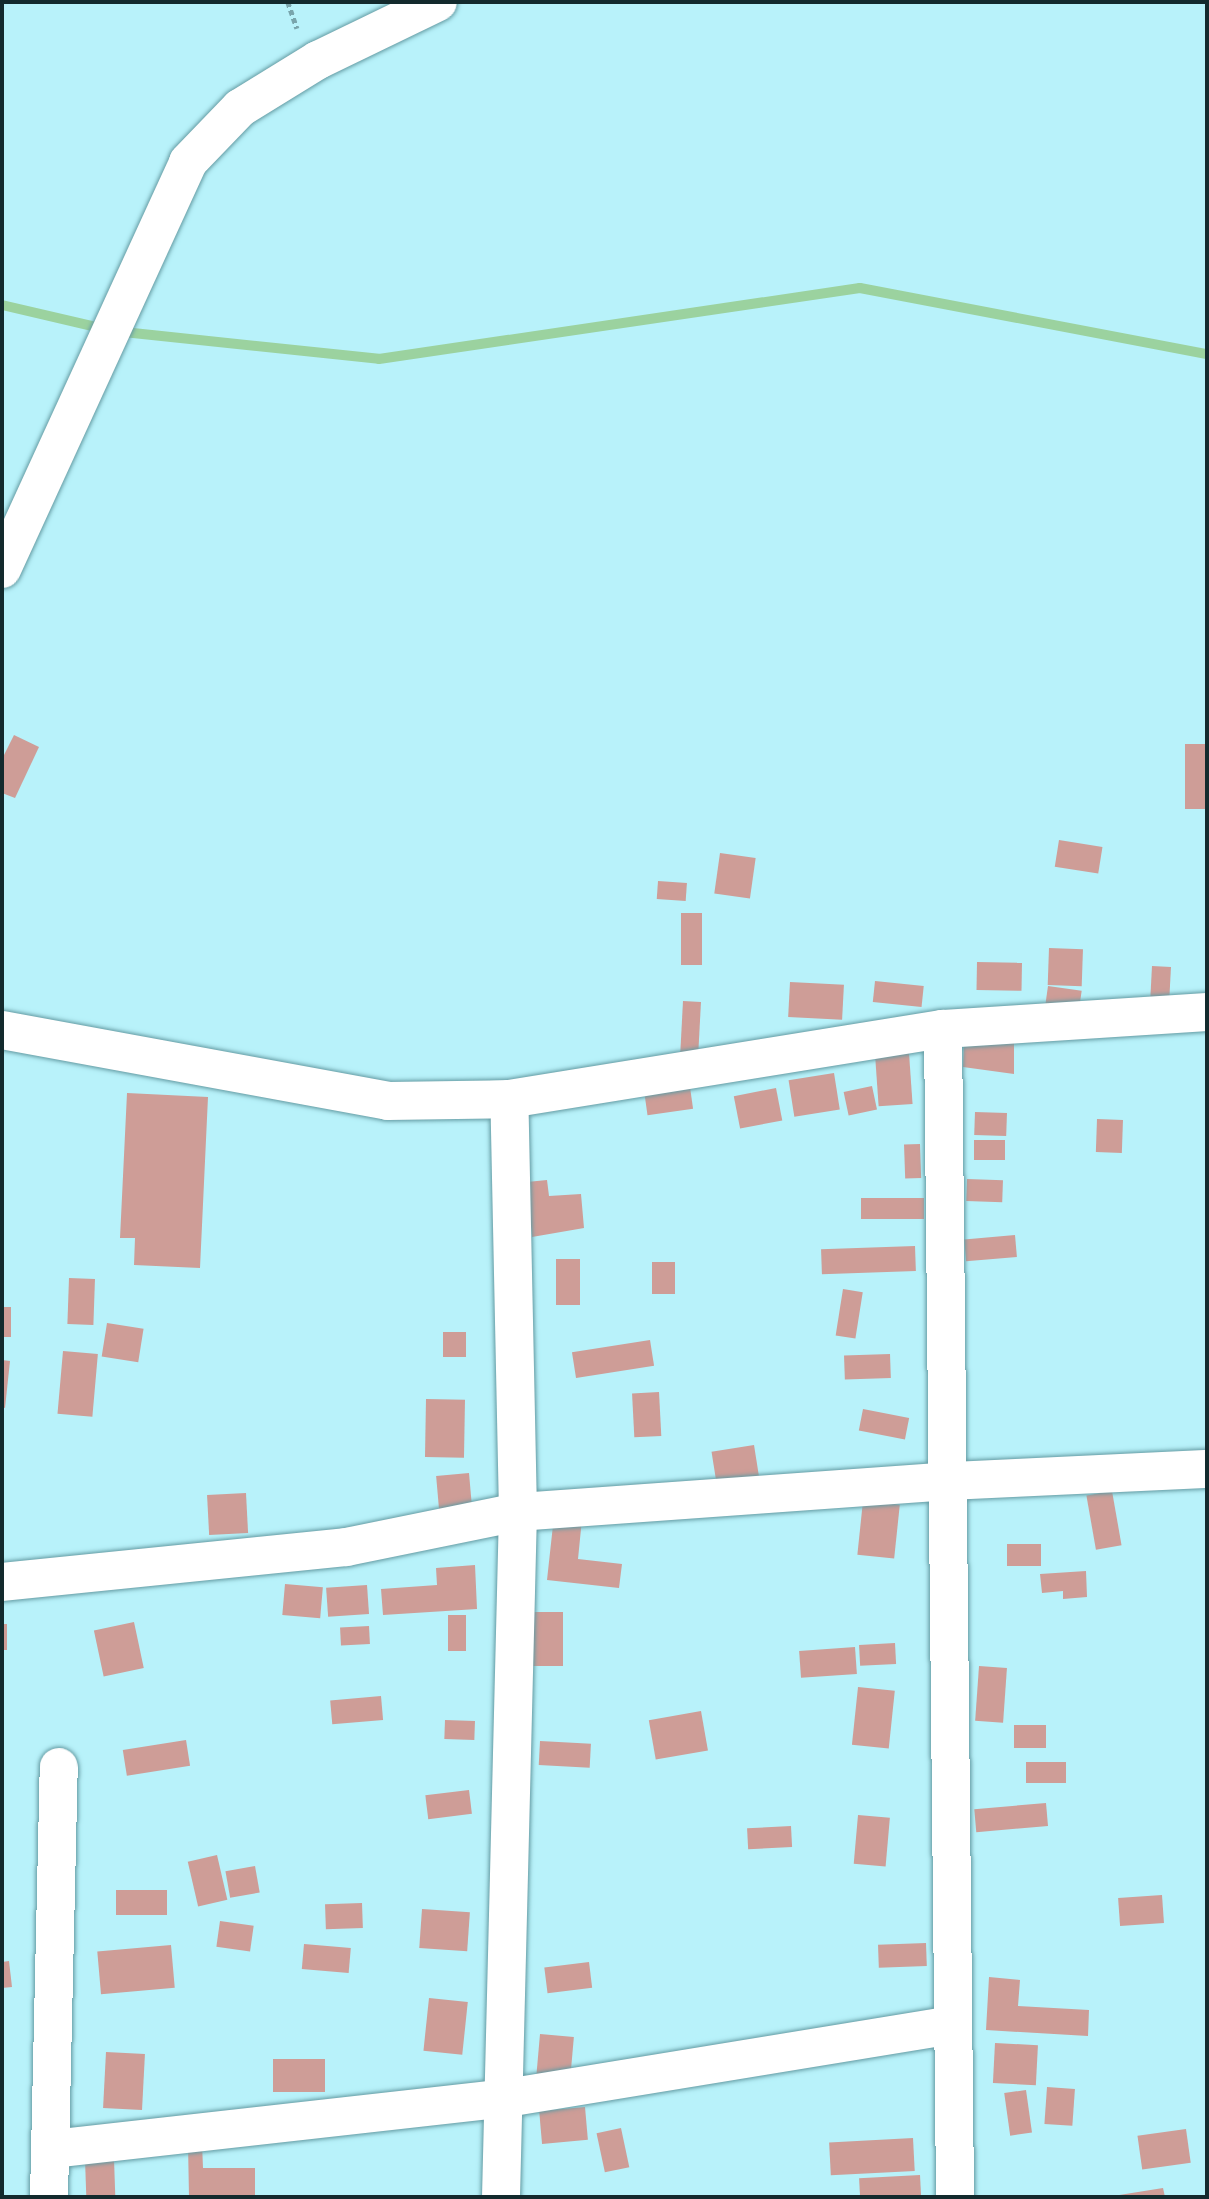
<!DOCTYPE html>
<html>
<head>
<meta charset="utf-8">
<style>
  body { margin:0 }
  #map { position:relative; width:1209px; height:2199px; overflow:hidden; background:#b8f2fa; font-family:Merriweather,serif }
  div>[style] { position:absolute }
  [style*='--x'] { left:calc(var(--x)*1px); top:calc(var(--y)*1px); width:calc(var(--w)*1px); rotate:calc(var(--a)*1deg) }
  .stream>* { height:10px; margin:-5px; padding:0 5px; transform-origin:5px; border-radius:5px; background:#9bd29f }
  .building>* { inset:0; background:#ce9d97; transform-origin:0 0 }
  .path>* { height:4.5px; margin-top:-2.25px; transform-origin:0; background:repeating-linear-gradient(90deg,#79a5ac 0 5px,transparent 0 8.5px) }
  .roads { filter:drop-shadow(0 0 2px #649ba3) drop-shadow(0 0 2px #649ba3) }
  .minor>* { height:38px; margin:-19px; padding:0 19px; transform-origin:19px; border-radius:19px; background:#fff }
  span { translate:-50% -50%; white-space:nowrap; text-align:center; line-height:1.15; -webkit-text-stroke:5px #e2f8fb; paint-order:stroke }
  .frame { position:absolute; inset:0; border:4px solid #132a2d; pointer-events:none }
</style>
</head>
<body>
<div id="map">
  <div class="stream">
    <i style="--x:2;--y:305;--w:115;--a:13.1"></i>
    <i style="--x:114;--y:331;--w:266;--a:6"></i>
    <i style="--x:379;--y:359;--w:486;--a:-8.4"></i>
    <i style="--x:860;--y:288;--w:353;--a:10.8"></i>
  </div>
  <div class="building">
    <i style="clip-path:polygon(14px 735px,39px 747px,15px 798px,2px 793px,2px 759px)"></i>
    <i style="left:1185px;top:744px;width:21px;height:65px"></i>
    <i style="left:1059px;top:840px;width:44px;height:27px;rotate:9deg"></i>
    <i style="left:720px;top:853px;width:36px;height:41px;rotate:8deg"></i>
    <i style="left:658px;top:881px;width:29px;height:18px;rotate:4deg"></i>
    <i style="left:681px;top:913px;width:21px;height:52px"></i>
    <i style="left:1049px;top:948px;width:34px;height:37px;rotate:2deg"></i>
    <i style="left:977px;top:962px;width:45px;height:28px;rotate:1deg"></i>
    <i style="left:1152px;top:966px;width:19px;height:33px;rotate:3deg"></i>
    <i style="left:875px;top:981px;width:49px;height:21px;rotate:6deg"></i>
    <i style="left:790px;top:982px;width:54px;height:35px;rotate:3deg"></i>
    <i style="left:1048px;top:986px;width:34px;height:18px;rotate:8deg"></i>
    <i style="left:683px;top:1001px;width:18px;height:52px;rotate:3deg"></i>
    <i style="clip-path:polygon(964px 1042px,1014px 1043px,1014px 1074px,963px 1067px)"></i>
    <i style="left:909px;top:1053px;width:51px;height:34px;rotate:86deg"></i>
    <i style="left:834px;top:1073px;width:37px;height:46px;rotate:81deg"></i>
    <i style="left:872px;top:1086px;width:24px;height:29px;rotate:78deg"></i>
    <i style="left:690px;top:1087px;width:22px;height:46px;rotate:82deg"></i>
    <i style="left:776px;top:1088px;width:33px;height:43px;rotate:79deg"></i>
    <i style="clip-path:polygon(127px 1093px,208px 1097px,200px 1268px,134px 1265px,135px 1238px,120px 1238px)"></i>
    <i style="left:975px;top:1112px;width:32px;height:23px;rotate:2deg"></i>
    <i style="left:1097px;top:1119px;width:26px;height:33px;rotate:2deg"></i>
    <i style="left:974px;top:1140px;width:31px;height:20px"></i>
    <i style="left:920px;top:1144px;width:34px;height:16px;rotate:88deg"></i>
    <i style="left:967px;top:1179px;width:36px;height:22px;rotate:2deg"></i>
    <i style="clip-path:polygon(547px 1180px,549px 1196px,581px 1194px,584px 1228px,532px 1237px,527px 1182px)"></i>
    <i style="left:861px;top:1198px;width:63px;height:21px"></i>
    <i style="left:1015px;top:1235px;width:22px;height:51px;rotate:85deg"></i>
    <i style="left:915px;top:1246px;width:25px;height:94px;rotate:88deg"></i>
    <i style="left:556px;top:1259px;width:24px;height:46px"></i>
    <i style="left:652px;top:1262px;width:23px;height:32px"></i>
    <i style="left:69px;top:1278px;width:26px;height:46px;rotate:2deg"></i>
    <i style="left:843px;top:1289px;width:20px;height:47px;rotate:9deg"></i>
    <i style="left:2px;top:1307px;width:9px;height:30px"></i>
    <i style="left:107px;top:1323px;width:37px;height:34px;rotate:9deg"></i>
    <i style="left:443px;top:1332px;width:23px;height:25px"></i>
    <i style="left:650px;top:1340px;width:26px;height:79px;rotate:81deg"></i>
    <i style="left:63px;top:1351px;width:35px;height:63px;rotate:5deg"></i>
    <i style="left:890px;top:1354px;width:24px;height:46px;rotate:88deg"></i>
    <i style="clip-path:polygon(2px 1360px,10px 1361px,5px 1408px,2px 1407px)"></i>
    <i style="left:659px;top:1392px;width:44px;height:27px;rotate:87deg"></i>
    <i style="left:426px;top:1399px;width:39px;height:58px;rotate:1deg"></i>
    <i style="left:863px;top:1409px;width:47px;height:22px;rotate:11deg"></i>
    <i style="left:754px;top:1445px;width:36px;height:43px;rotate:81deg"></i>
    <i style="left:469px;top:1473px;width:46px;height:33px;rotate:85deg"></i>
    <i style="left:1112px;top:1491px;width:55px;height:26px;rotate:80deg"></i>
    <i style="left:246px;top:1493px;width:40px;height:39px;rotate:87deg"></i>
    <i style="left:863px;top:1501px;width:37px;height:54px;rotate:6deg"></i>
    <i style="clip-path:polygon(554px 1516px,582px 1519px,578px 1559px,622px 1564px,619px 1588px,547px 1580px)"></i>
    <i style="left:1041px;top:1544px;width:22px;height:34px;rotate:90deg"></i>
    <i style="clip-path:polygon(475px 1565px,477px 1609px,383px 1615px,381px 1589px,437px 1585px,436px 1568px)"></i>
    <i style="clip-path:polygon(1086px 1571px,1087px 1597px,1063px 1599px,1063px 1591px,1042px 1593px,1040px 1574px)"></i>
    <i style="left:285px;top:1584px;width:38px;height:31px;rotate:5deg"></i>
    <i style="left:367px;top:1585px;width:29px;height:41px;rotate:86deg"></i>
    <i style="left:531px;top:1612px;width:32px;height:54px"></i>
    <i style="left:448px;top:1615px;width:18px;height:36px"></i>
    <i style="left:134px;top:1622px;width:47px;height:41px;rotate:78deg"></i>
    <i style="left:2px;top:1624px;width:5px;height:26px"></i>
    <i style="left:369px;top:1626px;width:18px;height:29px;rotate:87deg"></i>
    <i style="left:895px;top:1643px;width:21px;height:36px;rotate:87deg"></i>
    <i style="left:855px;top:1647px;width:27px;height:56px;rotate:86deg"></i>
    <i style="left:979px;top:1666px;width:28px;height:55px;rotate:4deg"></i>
    <i style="left:858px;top:1687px;width:37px;height:58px;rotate:6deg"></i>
    <i style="left:381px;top:1696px;width:24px;height:51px;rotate:85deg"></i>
    <i style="left:701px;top:1711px;width:40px;height:53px;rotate:80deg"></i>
    <i style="left:445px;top:1720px;width:30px;height:19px;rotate:2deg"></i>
    <i style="left:1014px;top:1725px;width:32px;height:23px"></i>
    <i style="left:186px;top:1740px;width:26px;height:64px;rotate:81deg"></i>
    <i style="left:540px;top:1741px;width:51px;height:24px;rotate:3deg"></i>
    <i style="left:1026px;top:1762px;width:40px;height:21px"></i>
    <i style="left:469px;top:1790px;width:24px;height:44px;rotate:83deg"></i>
    <i style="left:1046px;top:1803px;width:23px;height:72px;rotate:85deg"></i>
    <i style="left:858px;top:1815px;width:32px;height:49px;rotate:5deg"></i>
    <i style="left:791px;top:1826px;width:21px;height:44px;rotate:87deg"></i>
    <i style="left:217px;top:1855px;width:46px;height:30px;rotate:77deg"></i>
    <i style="left:255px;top:1866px;width:27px;height:30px;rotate:80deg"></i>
    <i style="left:167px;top:1890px;width:25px;height:51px;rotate:90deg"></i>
    <i style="left:1162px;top:1895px;width:28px;height:44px;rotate:86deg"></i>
    <i style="left:362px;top:1903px;width:25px;height:37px;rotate:88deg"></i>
    <i style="left:422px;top:1909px;width:48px;height:39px;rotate:4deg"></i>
    <i style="left:220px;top:1921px;width:34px;height:26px;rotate:8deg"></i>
    <i style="left:926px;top:1943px;width:23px;height:48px;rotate:88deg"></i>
    <i style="left:304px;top:1944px;width:47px;height:25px;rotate:5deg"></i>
    <i style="left:171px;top:1945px;width:43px;height:74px;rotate:85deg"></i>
    <i style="clip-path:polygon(9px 1961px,12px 1987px,2px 1988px,2px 1962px)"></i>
    <i style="left:589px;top:1962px;width:26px;height:45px;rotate:83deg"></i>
    <i style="clip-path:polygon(989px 1977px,1020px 1980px,1018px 2006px,1089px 2010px,1088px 2036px,986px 2030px)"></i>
    <i style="left:429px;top:1998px;width:39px;height:53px;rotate:6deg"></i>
    <i style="left:540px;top:2034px;width:34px;height:48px;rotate:5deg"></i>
    <i style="left:995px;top:2043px;width:43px;height:40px;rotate:3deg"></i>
    <i style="left:106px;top:2052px;width:39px;height:56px;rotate:3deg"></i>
    <i style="left:325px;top:2059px;width:33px;height:52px;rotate:90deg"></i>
    <i style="left:1047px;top:2087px;width:28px;height:37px;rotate:4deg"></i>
    <i style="left:1026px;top:2090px;width:43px;height:22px;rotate:82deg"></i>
    <i style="left:585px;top:2107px;width:33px;height:46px;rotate:85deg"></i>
    <i style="left:621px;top:2128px;width:40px;height:25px;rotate:78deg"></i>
    <i style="left:1186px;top:2129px;width:34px;height:49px;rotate:82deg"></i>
    <i style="left:913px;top:2138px;width:33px;height:84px;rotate:87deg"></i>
    <i style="clip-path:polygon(202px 2143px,203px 2168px,255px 2168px,255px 2197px,189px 2197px,188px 2144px)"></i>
    <i style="left:114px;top:2159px;width:38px;height:29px;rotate:88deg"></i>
    <i style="left:920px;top:2175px;width:20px;height:61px;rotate:87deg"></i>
    <i style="clip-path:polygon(1163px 2188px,1165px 2197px,1113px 2197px,1113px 2196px)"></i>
  </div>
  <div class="path">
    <i style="--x:288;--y:2;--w:28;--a:71"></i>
  </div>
  <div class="roads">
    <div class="minor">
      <i style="--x:2;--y:569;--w:447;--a:-65.4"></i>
      <i style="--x:188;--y:162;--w:75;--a:-46.1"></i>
      <i style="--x:240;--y:108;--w:92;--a:-31.6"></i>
      <i style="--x:318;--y:60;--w:133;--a:-25.8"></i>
      <i style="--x:943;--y:1029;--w:265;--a:-3.7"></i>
      <i style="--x:2;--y:1030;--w:392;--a:10.4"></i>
      <i style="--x:388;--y:1101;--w:121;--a:-0.9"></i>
      <i style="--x:509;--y:1099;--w:440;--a:-9.2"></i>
      <i style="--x:943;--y:1029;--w:1168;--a:89.41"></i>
      <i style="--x:2;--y:1582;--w:346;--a:-5.8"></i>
      <i style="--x:346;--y:1547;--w:176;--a:-11.5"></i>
      <i style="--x:518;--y:1512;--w:434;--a:-4.1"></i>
      <i style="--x:951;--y:1481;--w:256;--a:-2.7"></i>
      <i style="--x:52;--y:2149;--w:458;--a:-6.4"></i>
      <i style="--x:507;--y:2098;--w:451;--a:-9.3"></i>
      <i style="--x:49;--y:2197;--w:430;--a:-88.7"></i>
      <i style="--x:501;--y:2197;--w:685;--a:-88.58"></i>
      <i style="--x:518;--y:1512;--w:413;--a:-91.2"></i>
    </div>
  </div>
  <div class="frame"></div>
</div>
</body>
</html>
